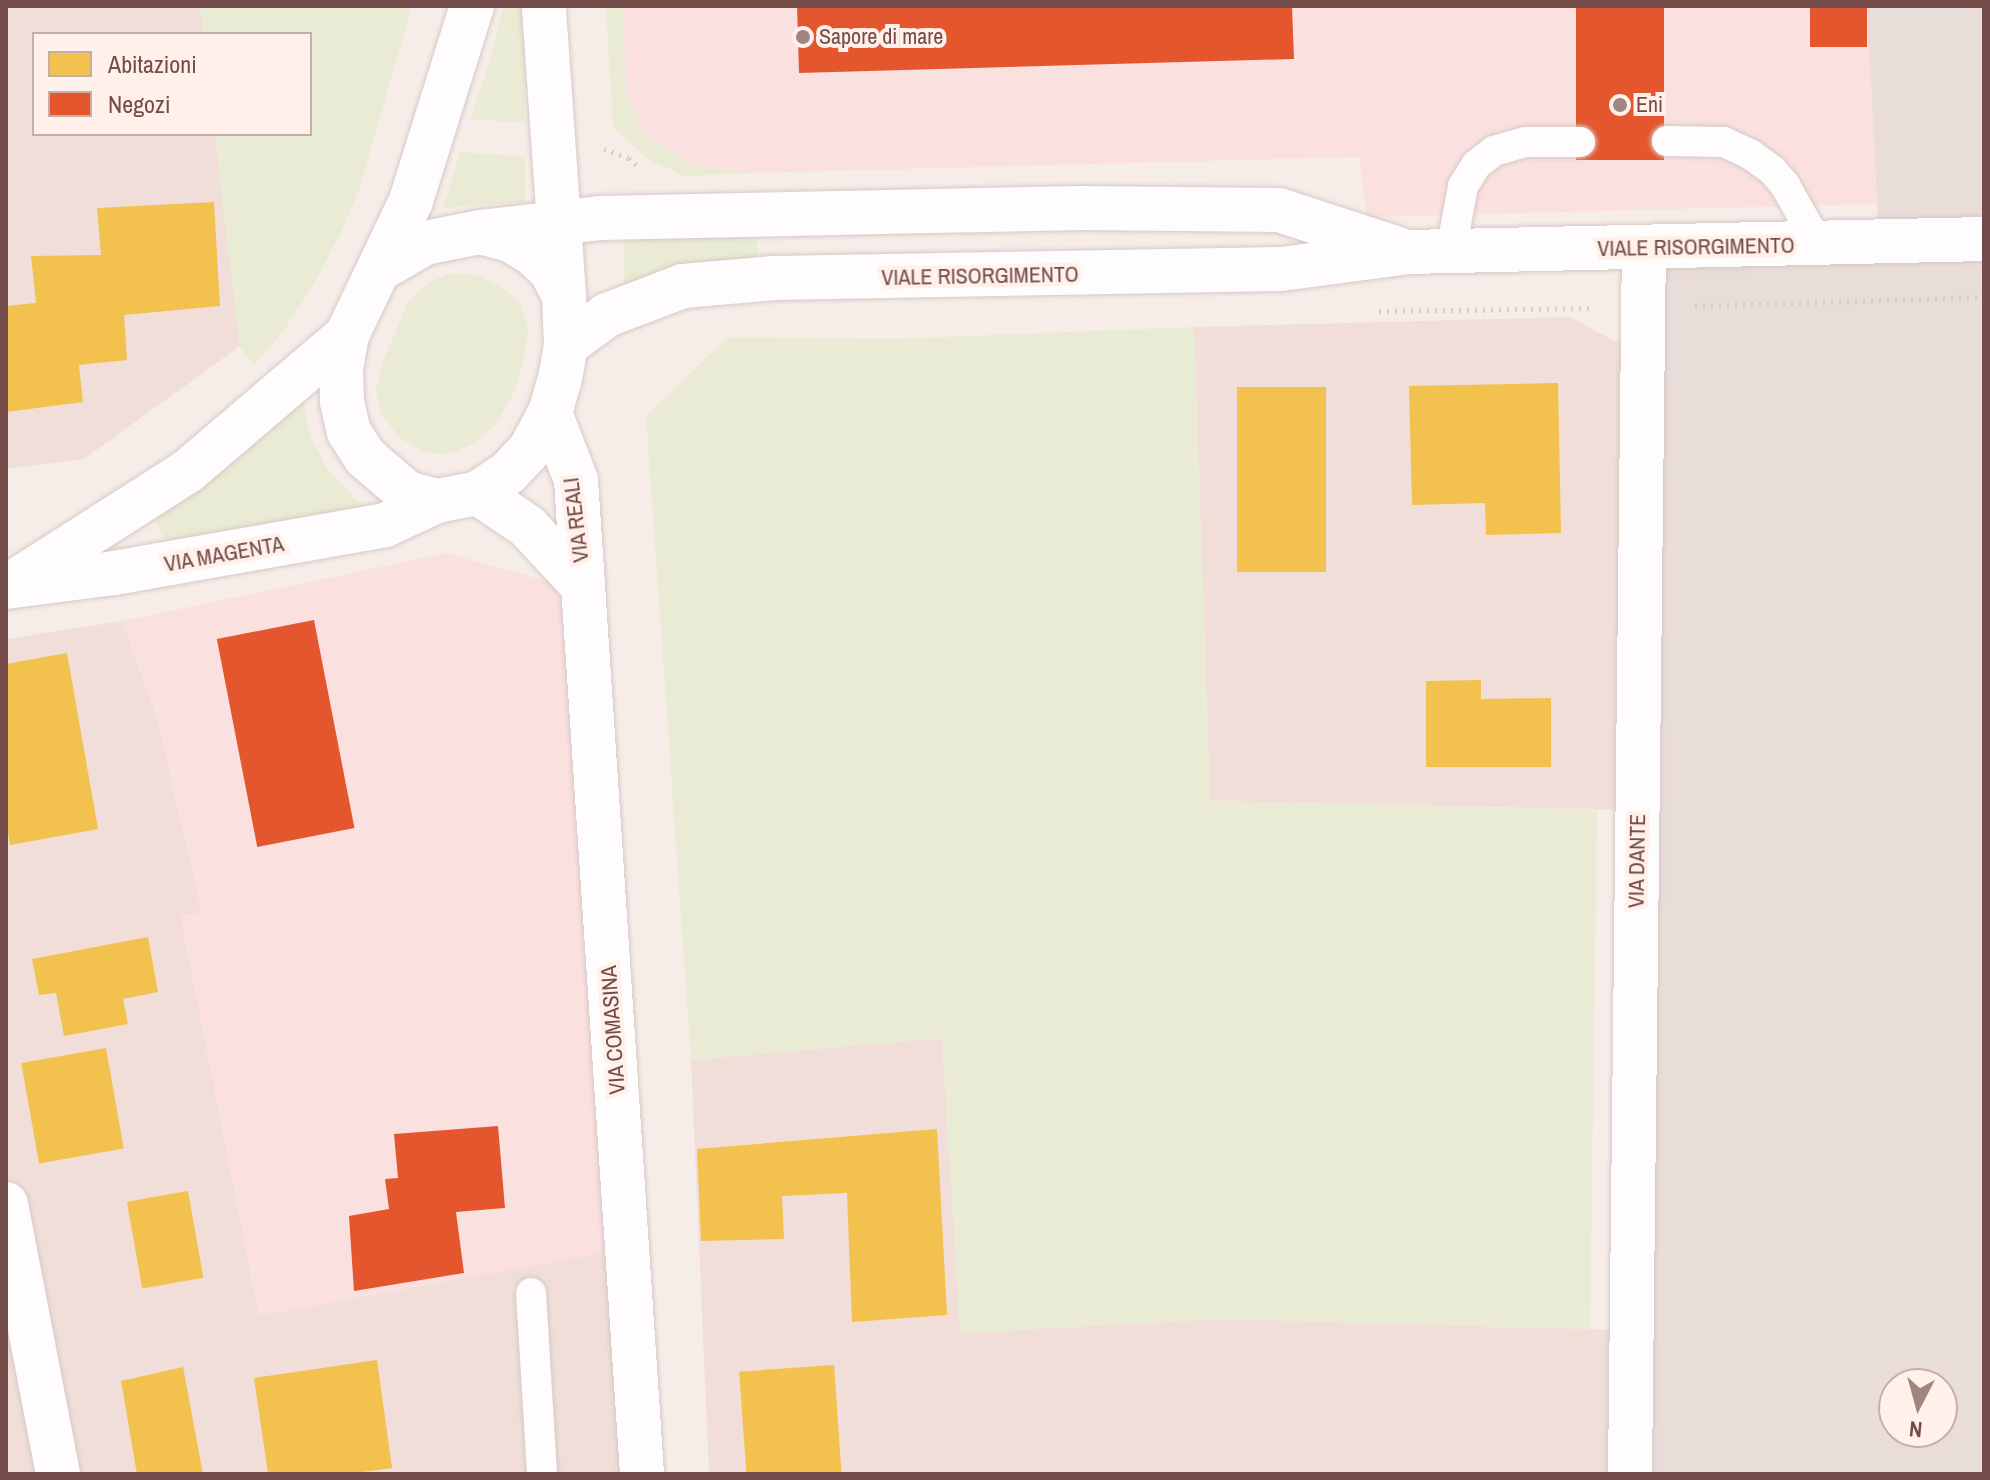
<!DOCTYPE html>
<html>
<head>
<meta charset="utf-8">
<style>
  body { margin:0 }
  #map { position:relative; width:1990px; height:1480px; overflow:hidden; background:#f6ede9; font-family:"Archivo Narrow",sans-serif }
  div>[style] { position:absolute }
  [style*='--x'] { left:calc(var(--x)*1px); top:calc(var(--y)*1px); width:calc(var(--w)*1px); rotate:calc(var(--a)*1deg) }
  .residential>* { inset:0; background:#f1ded8 }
  .commercial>* { inset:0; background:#fae1e0 }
  .industrial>* { inset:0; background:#e9ddda }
  .green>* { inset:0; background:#e9ebd4 }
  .homes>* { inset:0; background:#f2c14e; transform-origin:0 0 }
  .shops>* { inset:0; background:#e4572e; transform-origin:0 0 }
  .path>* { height:5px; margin-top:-2.5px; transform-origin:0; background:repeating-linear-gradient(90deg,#d8cbc9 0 2px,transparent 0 8px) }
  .roads { filter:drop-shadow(0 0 2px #d5c9c6) drop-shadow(0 0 2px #d5c9c6) }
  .lane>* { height:30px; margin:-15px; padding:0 15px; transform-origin:15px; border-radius:15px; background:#fefcfc }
  .street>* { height:44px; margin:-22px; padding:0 22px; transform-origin:22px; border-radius:22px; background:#fefcfc }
  .secondary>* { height:44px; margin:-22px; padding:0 22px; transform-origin:22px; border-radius:22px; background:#fefcfc }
  .dots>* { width:22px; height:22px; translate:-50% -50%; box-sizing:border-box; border:4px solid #fff0ea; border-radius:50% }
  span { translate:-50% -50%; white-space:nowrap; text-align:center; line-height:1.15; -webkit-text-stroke:8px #fff0ea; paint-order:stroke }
  .poi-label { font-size:22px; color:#744b49 }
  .left { translate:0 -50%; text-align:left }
  .street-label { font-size:22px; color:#744b49 }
  .frame { position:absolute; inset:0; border:8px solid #744b49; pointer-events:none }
  .legend { position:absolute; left:32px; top:32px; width:280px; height:104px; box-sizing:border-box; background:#fff0ea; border:2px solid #c7aeaa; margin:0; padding:10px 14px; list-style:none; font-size:24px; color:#744b49 }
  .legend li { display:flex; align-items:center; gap:16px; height:40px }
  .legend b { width:40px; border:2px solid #c7aeaa }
  .north { position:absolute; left:1878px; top:1368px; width:80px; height:80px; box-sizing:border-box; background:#fff0ea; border:2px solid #c7aeaa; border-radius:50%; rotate:186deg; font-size:22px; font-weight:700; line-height:32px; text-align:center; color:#744b49 }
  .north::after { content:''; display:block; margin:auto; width:28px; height:36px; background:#a28481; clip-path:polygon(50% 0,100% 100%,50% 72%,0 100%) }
</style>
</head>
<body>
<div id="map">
  <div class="residential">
    <i style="clip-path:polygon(6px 6px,200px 6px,204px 34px,34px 34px,34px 134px,215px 134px,240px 346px,84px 459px,6px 469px)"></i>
    <i style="clip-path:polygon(1570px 317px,1633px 351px,1629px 810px,1210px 801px,1194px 327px)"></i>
    <i style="clip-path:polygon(122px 621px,156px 714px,203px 913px,181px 916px,259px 1315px,618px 1250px,631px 1474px,6px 1474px,6px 639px)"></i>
    <i style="clip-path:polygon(942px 1038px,961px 1333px,1222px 1319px,1621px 1330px,1619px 1474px,709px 1474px,691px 1060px)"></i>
  </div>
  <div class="commercial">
    <i style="clip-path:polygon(623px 6px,1867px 6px,1877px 204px,1367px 217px,1359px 157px,754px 173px,695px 166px,645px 136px,626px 91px)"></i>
    <i style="clip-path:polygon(447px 553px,572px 588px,618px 1250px,259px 1316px,180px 915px,202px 913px,156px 714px,122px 621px)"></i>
  </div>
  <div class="industrial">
    <i style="clip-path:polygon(evenodd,1867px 6px,1984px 6px,1984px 1474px,1642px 1474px,1654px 250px,1879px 242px,1867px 6px,1894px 1384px,1942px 1384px,1942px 1432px,1894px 1432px,1894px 1384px)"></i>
  </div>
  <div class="green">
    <i style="clip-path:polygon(200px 6px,412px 6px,359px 190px,341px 232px,314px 284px,282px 333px,254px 365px,240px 346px,215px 134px,310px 134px,310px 34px,204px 34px)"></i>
    <i style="clip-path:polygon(503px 6px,524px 6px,525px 123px,470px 119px,491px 58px)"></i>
    <i style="clip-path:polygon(606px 6px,623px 6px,626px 91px,645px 136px,695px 166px,754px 173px,685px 176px,649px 160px,613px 127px)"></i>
    <i style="clip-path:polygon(460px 152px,525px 157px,525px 202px,443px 208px)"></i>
    <i style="clip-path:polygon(625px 234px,757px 235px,757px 257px,678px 266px,624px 284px)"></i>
    <i style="clip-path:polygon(449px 274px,475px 274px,502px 288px,521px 303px,528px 330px,524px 360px,514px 392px,497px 423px,475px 443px,450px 454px,423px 452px,400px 438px,381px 414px,376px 390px,382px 364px,408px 302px,429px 282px)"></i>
    <i style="clip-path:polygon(1194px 327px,1210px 801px,1597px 810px,1590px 1329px,1222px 1319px,960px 1333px,942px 1038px,691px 1060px,646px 416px,728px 337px,893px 339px)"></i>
    <i style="clip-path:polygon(303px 397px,310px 436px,327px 468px,365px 509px,167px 547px,152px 513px)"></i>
  </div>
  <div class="homes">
    <i style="clip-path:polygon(214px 202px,220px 306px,124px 315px,127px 360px,79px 365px,83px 402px,6px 412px,6px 306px,36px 303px,31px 256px,101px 255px,97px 208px)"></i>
    <i style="clip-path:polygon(1558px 383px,1561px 533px,1486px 535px,1485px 503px,1412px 505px,1409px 386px)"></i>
    <i style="left:1326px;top:387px;width:185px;height:89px;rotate:90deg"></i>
    <i style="clip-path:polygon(67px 653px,98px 829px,10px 845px,6px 821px,6px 664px)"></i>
    <i style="clip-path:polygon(1481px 680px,1481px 699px,1551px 698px,1551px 767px,1426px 767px,1426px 681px)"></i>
    <i style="clip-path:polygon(148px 937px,158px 992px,123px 999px,128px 1024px,64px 1036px,56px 993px,39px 995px,32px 959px)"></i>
    <i style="left:106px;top:1048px;width:102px;height:86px;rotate:80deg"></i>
    <i style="clip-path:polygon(937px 1129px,947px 1315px,852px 1322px,847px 1193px,782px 1196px,784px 1239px,701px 1241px,697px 1149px)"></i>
    <i style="left:188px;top:1191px;width:88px;height:62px;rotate:80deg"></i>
    <i style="clip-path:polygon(377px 1360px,392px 1468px,348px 1474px,268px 1474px,254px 1378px)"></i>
    <i style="left:834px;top:1365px;width:109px;height:95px;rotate:86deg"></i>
    <i style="clip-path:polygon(183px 1367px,203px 1474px,137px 1474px,121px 1381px)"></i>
  </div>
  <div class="shops">
    <i style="clip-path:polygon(797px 6px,1292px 6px,1294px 59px,799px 73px)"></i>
    <i style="left:1576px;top:6px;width:88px;height:154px"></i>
    <i style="left:1810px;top:6px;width:57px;height:41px"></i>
    <i style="left:314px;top:620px;width:212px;height:99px;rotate:79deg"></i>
    <i style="clip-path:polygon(498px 1126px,505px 1208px,456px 1212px,464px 1273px,354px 1291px,349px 1216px,389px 1209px,385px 1179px,398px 1178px,394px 1134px)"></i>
  </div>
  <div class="path">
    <i style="--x:604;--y:149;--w:27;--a:20"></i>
    <i style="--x:629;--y:158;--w:12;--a:42"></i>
    <i style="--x:1695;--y:306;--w:289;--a:-1.8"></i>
    <i style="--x:1379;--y:311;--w:214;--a:-0.8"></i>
  </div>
  <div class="roads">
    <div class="lane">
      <i style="--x:1667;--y:141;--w:57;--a:1"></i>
      <i style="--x:1724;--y:142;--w:29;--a:25"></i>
      <i style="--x:1750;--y:154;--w:27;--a:36"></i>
      <i style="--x:1772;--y:170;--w:20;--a:49"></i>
      <i style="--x:1785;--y:185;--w:68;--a:60.8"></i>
      <i style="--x:1451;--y:251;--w:66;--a:-79.5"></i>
      <i style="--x:1463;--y:186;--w:25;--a:-58"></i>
      <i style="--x:1476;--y:165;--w:23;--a:-38"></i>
      <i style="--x:1494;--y:151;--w:32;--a:-16"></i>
      <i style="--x:1525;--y:142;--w:55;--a:0"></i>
      <i style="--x:531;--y:1293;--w:181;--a:86.5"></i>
    </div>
    <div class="street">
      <i style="--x:480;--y:232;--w:122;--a:-6.6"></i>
      <i style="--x:601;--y:218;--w:480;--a:-1.2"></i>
      <i style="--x:1081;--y:208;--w:198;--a:0.6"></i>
      <i style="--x:1279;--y:210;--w:125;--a:18.1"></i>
      <i style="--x:566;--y:345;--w:51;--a:-36.2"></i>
      <i style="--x:607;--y:315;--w:81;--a:-20.9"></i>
      <i style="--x:683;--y:286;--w:92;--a:-5"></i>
      <i style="--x:775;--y:278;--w:506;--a:-1.02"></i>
      <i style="--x:1281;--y:269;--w:128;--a:-7.6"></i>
      <i style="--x:1408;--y:252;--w:576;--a:-1.29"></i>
      <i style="--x:6;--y:1204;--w:275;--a:79.1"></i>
      <i style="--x:1630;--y:1474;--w:1225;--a:-89.35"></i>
    </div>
    <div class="secondary">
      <i style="--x:472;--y:6;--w:204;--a:107.4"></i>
      <i style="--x:411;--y:201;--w:148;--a:115.5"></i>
      <i style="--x:347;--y:335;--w:35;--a:100"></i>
      <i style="--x:341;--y:369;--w:33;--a:88"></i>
      <i style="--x:342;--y:402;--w:31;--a:77"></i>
      <i style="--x:349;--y:432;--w:30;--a:57"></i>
      <i style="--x:365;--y:457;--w:55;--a:40.6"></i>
      <i style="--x:407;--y:493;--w:31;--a:15"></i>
      <i style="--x:437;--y:501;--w:42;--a:-11"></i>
      <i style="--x:478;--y:493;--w:36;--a:-34"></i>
      <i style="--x:508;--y:473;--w:34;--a:-47"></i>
      <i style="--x:531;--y:448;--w:40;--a:-62"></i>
      <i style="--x:550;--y:413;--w:35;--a:-74"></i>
      <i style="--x:560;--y:379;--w:35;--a:-80"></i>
      <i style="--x:566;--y:345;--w:50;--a:-92.3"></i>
      <i style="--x:564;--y:295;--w:290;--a:-94"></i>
      <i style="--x:382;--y:268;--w:50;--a:-30.2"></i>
      <i style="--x:425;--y:243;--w:56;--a:-11.3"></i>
      <i style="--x:480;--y:232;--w:31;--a:15"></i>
      <i style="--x:510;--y:240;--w:26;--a:31"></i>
      <i style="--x:532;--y:253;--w:26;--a:43"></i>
      <i style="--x:551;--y:271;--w:27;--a:62"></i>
      <i style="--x:550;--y:413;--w:72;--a:68.8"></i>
      <i style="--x:576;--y:480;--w:996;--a:86.2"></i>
      <i style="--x:478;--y:493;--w:59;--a:34"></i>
      <i style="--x:527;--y:526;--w:82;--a:47"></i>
      <i style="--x:19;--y:579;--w:201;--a:-32.6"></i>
      <i style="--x:188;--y:471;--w:209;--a:-40.5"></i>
      <i style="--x:6;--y:587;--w:109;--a:-7.4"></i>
      <i style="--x:114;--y:573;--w:275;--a:-10"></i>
      <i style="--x:385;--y:525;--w:57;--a:-24.8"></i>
    </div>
  </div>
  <div class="dots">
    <i style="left:803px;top:37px;background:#a28481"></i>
    <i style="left:1620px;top:105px;background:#a28481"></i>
  </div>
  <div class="poi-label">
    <span class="left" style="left:819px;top:37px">Sapore di mare</span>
    <span class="left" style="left:1636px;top:105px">Eni</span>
  </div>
  <div class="street-label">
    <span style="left:1696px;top:247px;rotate:-1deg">VIALE RISORGIMENTO</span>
    <span style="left:980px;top:276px;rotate:-1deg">VIALE RISORGIMENTO</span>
    <span style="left:576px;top:520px;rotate:-97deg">VIA REALI</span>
    <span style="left:224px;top:554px;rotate:-10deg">VIA MAGENTA</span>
    <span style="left:1637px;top:861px;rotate:-89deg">VIA DANTE</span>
    <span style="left:613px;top:1030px;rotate:-94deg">VIA COMASINA</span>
  </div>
  <div class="frame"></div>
  <ul class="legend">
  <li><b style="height:22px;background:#f2c14e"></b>Abitazioni</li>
  <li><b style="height:22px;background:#e4572e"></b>Negozi</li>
  </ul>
  <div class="north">N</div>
</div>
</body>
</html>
